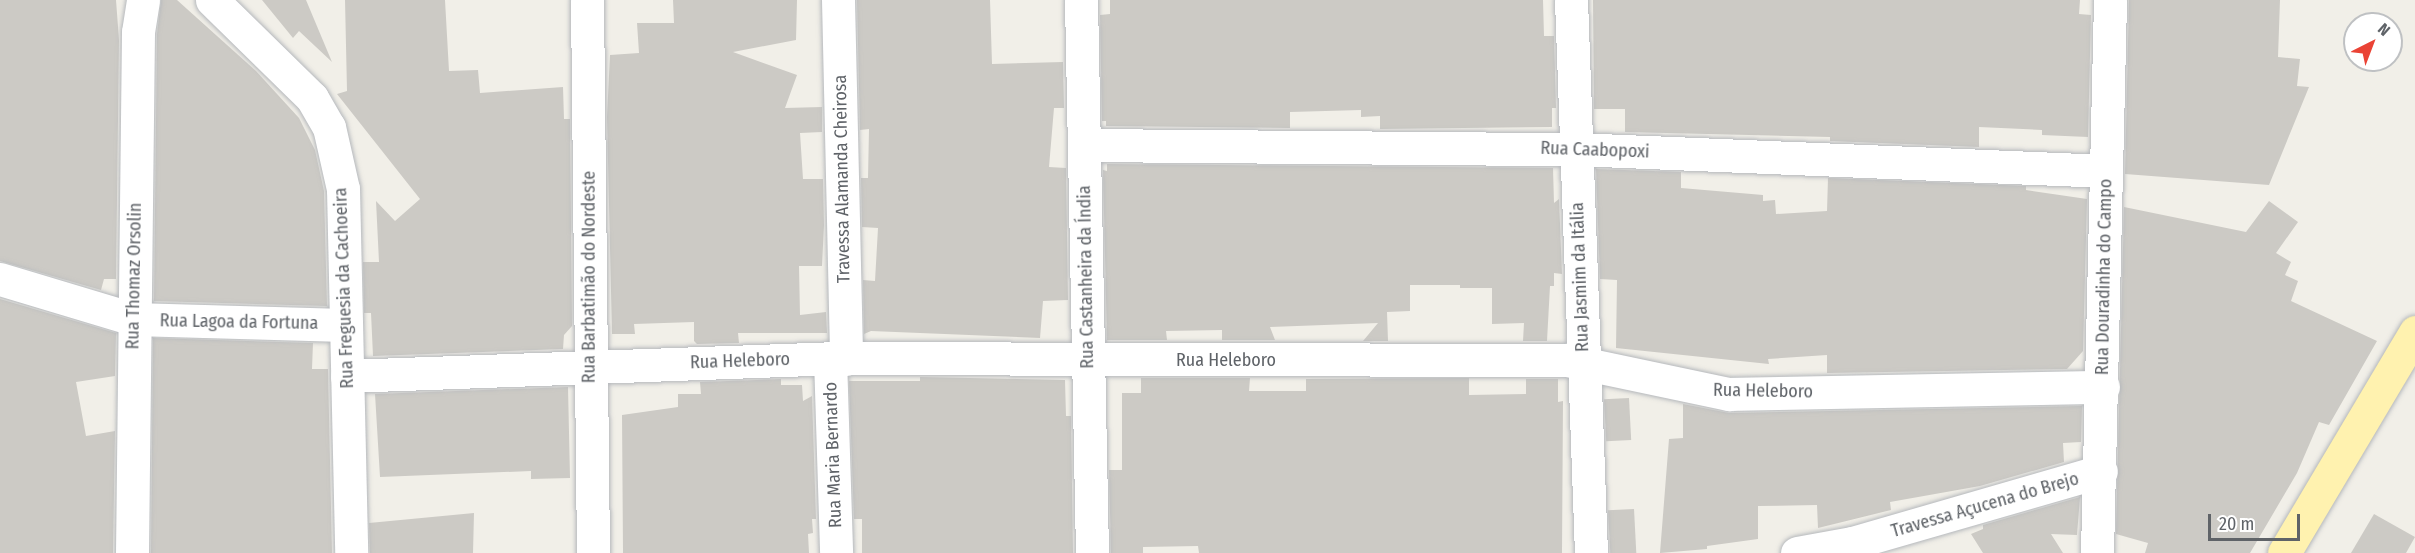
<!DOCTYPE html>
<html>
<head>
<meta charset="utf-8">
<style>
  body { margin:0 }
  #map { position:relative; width:2415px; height:553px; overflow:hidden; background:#f1efe8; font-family:"Fira Sans Condensed",sans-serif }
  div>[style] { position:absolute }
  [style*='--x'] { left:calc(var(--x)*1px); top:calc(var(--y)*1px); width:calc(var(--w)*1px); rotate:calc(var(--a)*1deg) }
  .building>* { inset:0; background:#cccac5; transform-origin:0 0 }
  .roads { filter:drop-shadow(0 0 2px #b5b8bc) drop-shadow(0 0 2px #b5b8bc) }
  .minor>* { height:33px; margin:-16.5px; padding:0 16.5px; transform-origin:16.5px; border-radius:16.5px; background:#fff }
  .major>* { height:33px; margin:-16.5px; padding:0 16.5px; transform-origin:16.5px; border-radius:16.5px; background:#fff2af }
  span { translate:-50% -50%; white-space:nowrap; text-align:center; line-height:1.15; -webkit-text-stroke:5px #fff; paint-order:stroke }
  .street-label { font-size:18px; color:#5f6368 }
  .north { position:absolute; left:2343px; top:12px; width:60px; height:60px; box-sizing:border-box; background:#fff; border:2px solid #bfc1c3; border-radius:50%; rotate:42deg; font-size:16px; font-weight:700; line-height:24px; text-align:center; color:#5f6368 }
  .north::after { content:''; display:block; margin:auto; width:21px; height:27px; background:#ea4335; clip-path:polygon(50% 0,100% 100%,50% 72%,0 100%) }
  .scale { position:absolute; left:2208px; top:514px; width:92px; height:27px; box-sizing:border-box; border:3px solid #5f6368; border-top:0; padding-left:8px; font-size:18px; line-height:21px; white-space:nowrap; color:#5f6368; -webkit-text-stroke:4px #fff; paint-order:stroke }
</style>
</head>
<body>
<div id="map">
  <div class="building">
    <i style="clip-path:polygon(0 0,116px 0,119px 40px,116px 279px,104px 279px,101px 290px,0 261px)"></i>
    <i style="clip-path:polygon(161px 0,177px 0,256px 71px,299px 118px,315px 150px,324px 191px,327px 306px,154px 301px,157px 34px)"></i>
    <i style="clip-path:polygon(262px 0,306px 0,332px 62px,299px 31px,293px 38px)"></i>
    <i style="clip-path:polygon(345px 0,445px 0,449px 71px,478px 70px,480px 93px,563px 87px,564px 119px,570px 119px,572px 326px,564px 335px,563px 349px,373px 356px,371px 313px,364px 313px,363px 262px,379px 262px,376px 201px,395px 221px,420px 199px,337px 94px,347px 91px)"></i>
    <i style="clip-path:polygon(673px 0,797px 0,796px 40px,733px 52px,797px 75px,785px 108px,822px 107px,822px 132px,800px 133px,803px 179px,823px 179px,824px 225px,822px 266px,799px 266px,800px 315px,826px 312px,827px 333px,738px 333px,739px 343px,697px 344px,694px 341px,694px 322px,634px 324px,635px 334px,612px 334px,607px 117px,610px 55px,639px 53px,637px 23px,674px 23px)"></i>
    <i style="clip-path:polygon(857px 0,990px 0,992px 64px,1063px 62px,1064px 108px,1054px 108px,1049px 167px,1066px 168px,1068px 300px,1043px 301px,1040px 338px,871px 331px,864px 334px,863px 280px,875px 281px,878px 228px,862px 227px,861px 178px,868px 178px,869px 129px,860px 130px)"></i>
    <i style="clip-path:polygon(1110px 0,1543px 0,1544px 36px,1554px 36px,1556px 108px,1552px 108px,1552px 127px,1380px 129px,1380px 116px,1361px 117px,1361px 110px,1290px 112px,1290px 128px,1106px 126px,1106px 121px,1102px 121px,1100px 15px,1110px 14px)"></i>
    <i style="clip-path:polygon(1593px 0,2080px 0,2079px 14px,2091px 15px,2088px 137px,2042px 135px,2042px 130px,1979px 127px,1979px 147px,1830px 141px,1830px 137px,1625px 132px,1625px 109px,1594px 109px)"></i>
    <i style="clip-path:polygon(2129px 0,2280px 0,2278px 57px,2300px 59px,2297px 86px,2309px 87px,2269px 185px,2125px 174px)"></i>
    <i style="clip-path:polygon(1107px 164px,1553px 168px,1554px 203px,1559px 199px,1562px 274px,1554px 273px,1554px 286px,1550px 286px,1547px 341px,1523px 341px,1524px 323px,1492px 324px,1492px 288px,1460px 288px,1460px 285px,1410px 285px,1410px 311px,1387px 312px,1388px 341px,1363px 341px,1378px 323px,1270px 327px,1275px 340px,1222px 340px,1222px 330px,1166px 331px,1167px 340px,1107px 340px,1103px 170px,1107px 171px)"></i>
    <i style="clip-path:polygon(1596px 169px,1681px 172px,1681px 188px,1763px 195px,1763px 201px,1775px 200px,1776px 214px,1827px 211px,1828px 178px,2026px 186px,2026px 190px,2087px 199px,2083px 351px,2067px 369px,1827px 373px,1827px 355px,1768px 359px,1769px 364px,1616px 348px,1617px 280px,1600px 279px)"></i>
    <i style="clip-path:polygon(2269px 201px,2298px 222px,2276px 253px,2291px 262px,2285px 275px,2298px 281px,2291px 301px,2377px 341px,2329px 425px,2319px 422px,2297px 473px,2250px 553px,2145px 553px,2148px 543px,2116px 534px,2124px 207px,2246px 232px)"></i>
    <i style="clip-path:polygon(0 299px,116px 333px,115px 376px,76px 382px,86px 436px,115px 431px,113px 553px,0 553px)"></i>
    <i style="clip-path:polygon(153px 338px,313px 343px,312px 369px,328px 369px,332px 553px,151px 553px)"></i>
    <i style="clip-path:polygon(920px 377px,1065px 380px,1066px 416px,1071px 416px,1073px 553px,862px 553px,862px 519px,854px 519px,849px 381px,920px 381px)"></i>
    <i style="clip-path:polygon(1141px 378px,1250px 378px,1249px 391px,1306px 391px,1306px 379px,1469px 378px,1469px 395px,1526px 394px,1526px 379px,1558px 379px,1558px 402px,1563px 401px,1562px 553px,1199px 553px,1198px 546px,1143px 547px,1143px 553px,1111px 553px,1109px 470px,1122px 470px,1122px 393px,1141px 393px)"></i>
    <i style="clip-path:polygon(781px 379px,781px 385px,802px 385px,803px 401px,812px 396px,816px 519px,812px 519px,813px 533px,808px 534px,809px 553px,623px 553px,622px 415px,678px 407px,678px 394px,701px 394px,700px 382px)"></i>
    <i style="clip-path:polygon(568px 387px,570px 478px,531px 479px,531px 471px,380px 477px,375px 394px)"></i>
    <i style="left:1629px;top:398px;width:42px;height:25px;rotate:87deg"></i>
    <i style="clip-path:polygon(1683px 404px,1729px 413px,2082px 406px,2081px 442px,2063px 443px,2064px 462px,1980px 486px,1890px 502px,1891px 510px,1818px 528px,1817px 505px,1758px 506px,1758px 539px,1707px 546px,1707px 549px,1660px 553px,1669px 439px,1683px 438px)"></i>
    <i style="clip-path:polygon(2080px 497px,2077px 535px,2051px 534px,2063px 553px,1983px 553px,1971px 534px,1983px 529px,1983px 525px)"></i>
    <i style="left:1634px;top:509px;width:44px;height:26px;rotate:87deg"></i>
    <i style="clip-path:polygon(474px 513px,473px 553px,370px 553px,369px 523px)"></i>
    <i style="clip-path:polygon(2374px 514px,2415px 537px,2406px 553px,2351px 553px)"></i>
  </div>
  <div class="roads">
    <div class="minor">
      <i style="--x:212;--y:0;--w:140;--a:44.4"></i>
      <i style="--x:312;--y:98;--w:34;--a:60"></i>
      <i style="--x:329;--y:127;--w:64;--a:77.3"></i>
      <i style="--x:343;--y:189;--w:364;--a:88.7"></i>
      <i style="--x:587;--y:0;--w:553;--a:89.38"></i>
      <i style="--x:838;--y:0;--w:359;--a:88.7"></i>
      <i style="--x:1081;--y:0;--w:553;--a:88.86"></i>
      <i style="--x:1571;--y:0;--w:553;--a:87.93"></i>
      <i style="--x:1084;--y:145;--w:491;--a:0.5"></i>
      <i style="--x:1575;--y:149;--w:531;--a:2.37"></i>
      <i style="--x:0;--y:279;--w:139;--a:16.7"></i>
      <i style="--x:133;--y:319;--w:212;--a:1.6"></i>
      <i style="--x:830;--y:358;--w:195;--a:88.2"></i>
      <i style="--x:347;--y:376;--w:483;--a:-2.1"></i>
      <i style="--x:830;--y:358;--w:737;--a:0.16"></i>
      <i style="--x:1567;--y:360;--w:166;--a:11.9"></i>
      <i style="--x:1729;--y:394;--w:374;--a:-1.1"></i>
      <i style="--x:132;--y:553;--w:521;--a:-89.34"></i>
      <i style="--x:138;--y:32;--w:32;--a:-81"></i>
      <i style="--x:1797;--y:553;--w:56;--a:-10.3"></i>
      <i style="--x:1852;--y:543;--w:259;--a:-16.1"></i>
      <i style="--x:2097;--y:553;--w:553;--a:-88.65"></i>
    </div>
    <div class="major">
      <i style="--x:2284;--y:553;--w:257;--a:-59.3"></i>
    </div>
  </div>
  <div class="street-label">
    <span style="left:1595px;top:150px;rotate:2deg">Rua Caabopoxi</span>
    <span style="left:842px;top:179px;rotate:-91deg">Travessa Alamanda Cheirosa</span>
    <span style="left:134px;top:276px;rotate:-89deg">Rua Thomaz Orsolin</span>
    <span style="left:589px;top:277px;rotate:-90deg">Rua Barbatimão do Nordeste</span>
    <span style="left:1086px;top:277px;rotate:-91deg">Rua Castanheira da Índia</span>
    <span style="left:1580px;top:277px;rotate:-92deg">Rua Jasmim da Itália</span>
    <span style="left:2104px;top:277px;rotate:-89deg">Rua Douradinha do Campo</span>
    <span style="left:344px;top:288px;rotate:-92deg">Rua Freguesia da Cachoeira</span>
    <span style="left:239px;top:322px;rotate:1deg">Rua Lagoa da Fortuna</span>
    <span style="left:1226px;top:360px">Rua Heleboro</span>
    <span style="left:740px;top:361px;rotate:-2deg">Rua Heleboro</span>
    <span style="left:1763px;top:391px;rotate:1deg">Rua Heleboro</span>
    <span style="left:833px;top:455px;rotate:-92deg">Rua Maria Bernardo</span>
    <span style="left:1985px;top:505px;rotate:-16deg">Travessa Açucena do Brejo</span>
  </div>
  <div class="north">N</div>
  <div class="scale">20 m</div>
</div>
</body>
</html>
